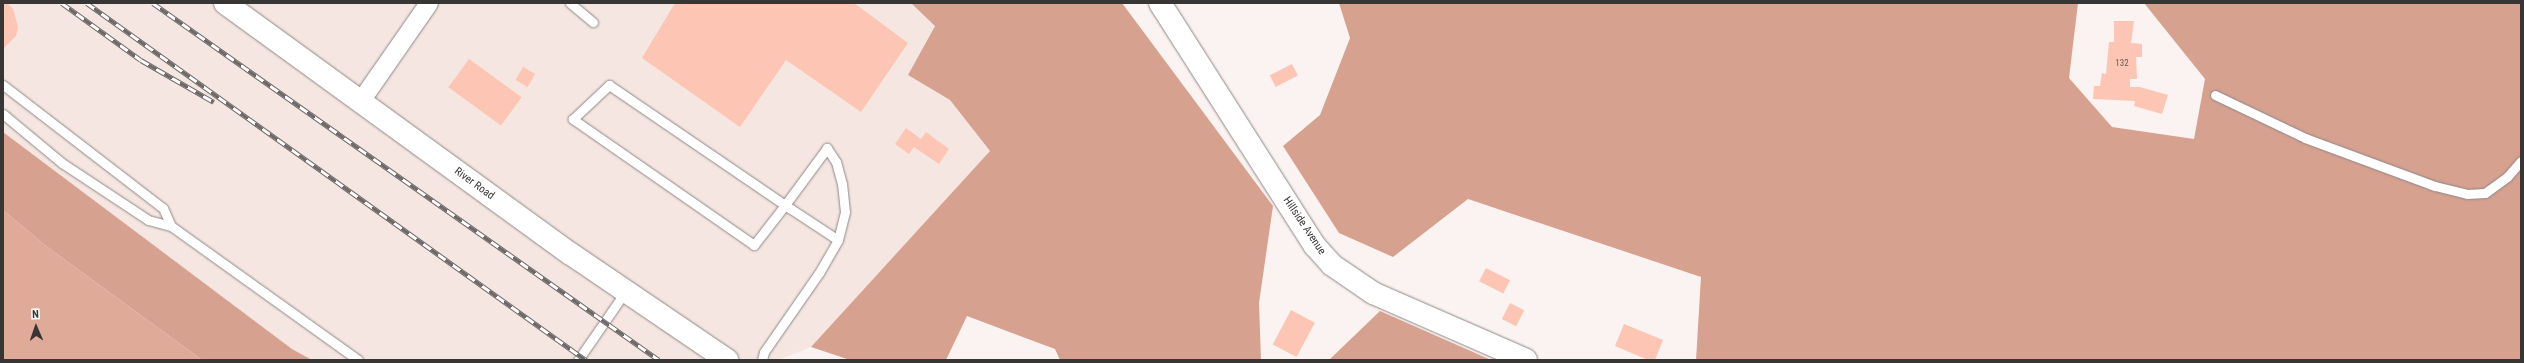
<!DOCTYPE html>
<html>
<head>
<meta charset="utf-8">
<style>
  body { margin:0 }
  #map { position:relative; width:2524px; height:363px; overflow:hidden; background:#faf3f1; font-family:"Roboto Condensed",sans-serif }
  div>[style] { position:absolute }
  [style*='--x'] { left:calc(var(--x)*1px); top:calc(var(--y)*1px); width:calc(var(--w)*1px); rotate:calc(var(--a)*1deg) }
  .built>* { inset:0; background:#f5e6e1 }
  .forest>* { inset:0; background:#d7a190 }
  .water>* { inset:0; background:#e0aa99 }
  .building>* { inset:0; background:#fdc5b3; transform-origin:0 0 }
  .roads { filter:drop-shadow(0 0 1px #8f8987) drop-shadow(0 0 1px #8f8987) }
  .lane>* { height:9px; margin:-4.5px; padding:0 4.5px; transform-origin:4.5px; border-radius:4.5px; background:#fff }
  .street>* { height:18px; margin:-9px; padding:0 9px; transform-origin:9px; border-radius:9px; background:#fff }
  .secondary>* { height:22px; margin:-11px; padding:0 11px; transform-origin:11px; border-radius:11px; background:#fff }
  .primary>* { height:22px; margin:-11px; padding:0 11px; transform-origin:11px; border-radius:11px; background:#fff }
  .rail>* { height:4.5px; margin-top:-2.25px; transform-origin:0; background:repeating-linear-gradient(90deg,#fff 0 9px,#6c6867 0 18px); box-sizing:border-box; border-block:1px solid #6c6867 }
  span { translate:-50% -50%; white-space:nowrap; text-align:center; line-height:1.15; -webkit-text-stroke:3px #fff; paint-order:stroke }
  .number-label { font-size:9px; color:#695a54 }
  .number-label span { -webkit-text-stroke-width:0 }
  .street-label { font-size:11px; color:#383635 }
  .frame { position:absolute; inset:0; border:4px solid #383635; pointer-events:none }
  .north { position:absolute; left:16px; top:307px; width:40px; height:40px; -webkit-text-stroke:3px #fff; paint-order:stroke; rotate:358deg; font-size:11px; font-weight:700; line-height:16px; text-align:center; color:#383635 }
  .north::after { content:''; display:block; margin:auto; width:14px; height:18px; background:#383635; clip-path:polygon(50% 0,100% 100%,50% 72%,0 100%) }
</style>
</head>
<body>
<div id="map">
  <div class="built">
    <i style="clip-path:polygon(3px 3px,911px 3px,935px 25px,908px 75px,950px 100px,990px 151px,811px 347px,778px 360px,312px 360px,292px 349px,3px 132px)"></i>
  </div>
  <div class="forest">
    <i style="clip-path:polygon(911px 3px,1122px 3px,1273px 206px,1259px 303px,1261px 360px,1060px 360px,1055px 349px,967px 316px,946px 360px,850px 360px,811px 347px,990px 151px,950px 100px,908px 75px,935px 26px)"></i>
    <i style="clip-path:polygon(1339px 3px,2078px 3px,2069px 78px,2112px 127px,2194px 139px,2205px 79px,2144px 3px,2521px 3px,2521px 360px,1696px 360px,1701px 277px,1468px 199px,1393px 257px,1339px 233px,1283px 146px,1320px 115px,1350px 38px)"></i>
    <i style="clip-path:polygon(3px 132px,292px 349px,312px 360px,202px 360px,46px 246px,3px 210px)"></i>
    <i style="clip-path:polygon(1380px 311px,1491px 360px,1329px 360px)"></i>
  </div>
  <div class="water">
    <i style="clip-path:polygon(3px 210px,46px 246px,202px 360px,3px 360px)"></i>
  </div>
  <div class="building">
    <i style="clip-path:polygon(3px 3px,7px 3px,13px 9px,18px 27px,16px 36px,3px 49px)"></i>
    <i style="clip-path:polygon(675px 3px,854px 3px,908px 43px,861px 112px,786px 60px,740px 127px,642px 58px)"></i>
    <i style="clip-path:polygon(2114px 21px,2134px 21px,2131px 43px,2142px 44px,2142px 57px,2136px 57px,2137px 79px,2130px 79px,2130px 87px,2140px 87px,2168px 95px,2162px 114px,2134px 106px,2135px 101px,2093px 99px,2094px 86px,2100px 86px,2102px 73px,2106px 74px,2109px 42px,2114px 42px)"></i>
    <i style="left:469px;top:59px;width:65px;height:35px;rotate:36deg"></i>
    <i style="left:1292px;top:64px;width:13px;height:25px;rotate:63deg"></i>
    <i style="left:523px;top:67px;width:14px;height:15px;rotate:30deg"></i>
    <i style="clip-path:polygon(906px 128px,921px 139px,926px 132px,949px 149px,939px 164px,914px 147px,909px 154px,895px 144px)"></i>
    <i style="left:1486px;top:268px;width:27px;height:15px;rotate:27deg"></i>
    <i style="left:1510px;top:303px;width:16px;height:18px;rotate:27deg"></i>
    <i style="left:1291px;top:310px;width:27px;height:39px;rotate:28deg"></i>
    <i style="clip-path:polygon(1624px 324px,1663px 340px,1655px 360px,1648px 360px,1615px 346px)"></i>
  </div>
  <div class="roads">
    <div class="lane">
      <i style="--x:570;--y:3;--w:30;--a:40"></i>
      <i style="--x:3;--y:85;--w:202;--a:37.6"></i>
      <i style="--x:163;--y:208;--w:20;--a:66"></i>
      <i style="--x:2215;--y:95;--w:100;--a:25.5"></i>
      <i style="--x:2305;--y:138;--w:139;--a:20.3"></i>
      <i style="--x:2435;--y:186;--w:33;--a:14"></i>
      <i style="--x:2467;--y:194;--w:18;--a:-3"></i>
      <i style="--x:2485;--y:193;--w:27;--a:-36"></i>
      <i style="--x:2507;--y:177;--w:21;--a:-49"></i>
      <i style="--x:3;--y:114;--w:77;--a:39.7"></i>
      <i style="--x:62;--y:163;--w:103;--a:33.5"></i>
      <i style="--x:148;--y:220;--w:24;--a:15"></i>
      <i style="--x:171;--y:226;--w:230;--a:35.6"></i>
      <i style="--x:578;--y:360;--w:83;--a:-55.3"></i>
      <i style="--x:762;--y:360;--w:8;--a:-76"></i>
      <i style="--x:764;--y:352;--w:96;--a:-55.2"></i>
      <i style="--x:819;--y:273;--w:38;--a:-60"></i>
      <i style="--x:838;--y:240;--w:29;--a:-76"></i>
      <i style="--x:845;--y:212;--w:28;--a:-96"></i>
      <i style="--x:842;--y:184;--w:23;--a:-105"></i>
      <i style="--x:836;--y:162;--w:17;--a:-123"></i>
      <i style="--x:827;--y:148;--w:71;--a:126.4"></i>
      <i style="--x:785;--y:205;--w:51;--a:127.8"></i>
      <i style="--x:754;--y:245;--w:221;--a:-145.2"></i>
      <i style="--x:573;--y:119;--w:50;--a:-43.4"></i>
      <i style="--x:609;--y:85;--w:213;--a:34.3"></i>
      <i style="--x:785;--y:205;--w:7;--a:34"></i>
      <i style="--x:791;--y:209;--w:56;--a:33.4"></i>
    </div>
    <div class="street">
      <i style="--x:361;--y:101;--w:119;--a:-55.2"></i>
    </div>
    <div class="secondary">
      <i style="--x:1160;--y:3;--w:288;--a:57.5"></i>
      <i style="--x:1315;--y:246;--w:25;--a:48"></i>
      <i style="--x:1332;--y:265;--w:50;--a:34.3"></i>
      <i style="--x:1373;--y:293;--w:167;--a:23.6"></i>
    </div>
    <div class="primary">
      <i style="--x:225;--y:3;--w:427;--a:36"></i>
      <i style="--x:571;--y:254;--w:189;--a:34.2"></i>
    </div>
  </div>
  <div class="rail">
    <i style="--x:62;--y:3;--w:97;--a:35.8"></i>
    <i style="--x:141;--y:60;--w:84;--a:29.9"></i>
    <i style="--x:87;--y:3;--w:614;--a:35.58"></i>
    <i style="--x:153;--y:3;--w:619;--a:35.2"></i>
  </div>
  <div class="number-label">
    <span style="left:2122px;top:63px">132</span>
  </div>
  <div class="street-label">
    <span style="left:474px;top:184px;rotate:36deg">River Road</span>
    <span style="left:1304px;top:226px;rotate:56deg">Hillside Avenue</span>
  </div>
  <div class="frame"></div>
  <div class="north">N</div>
</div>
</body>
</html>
